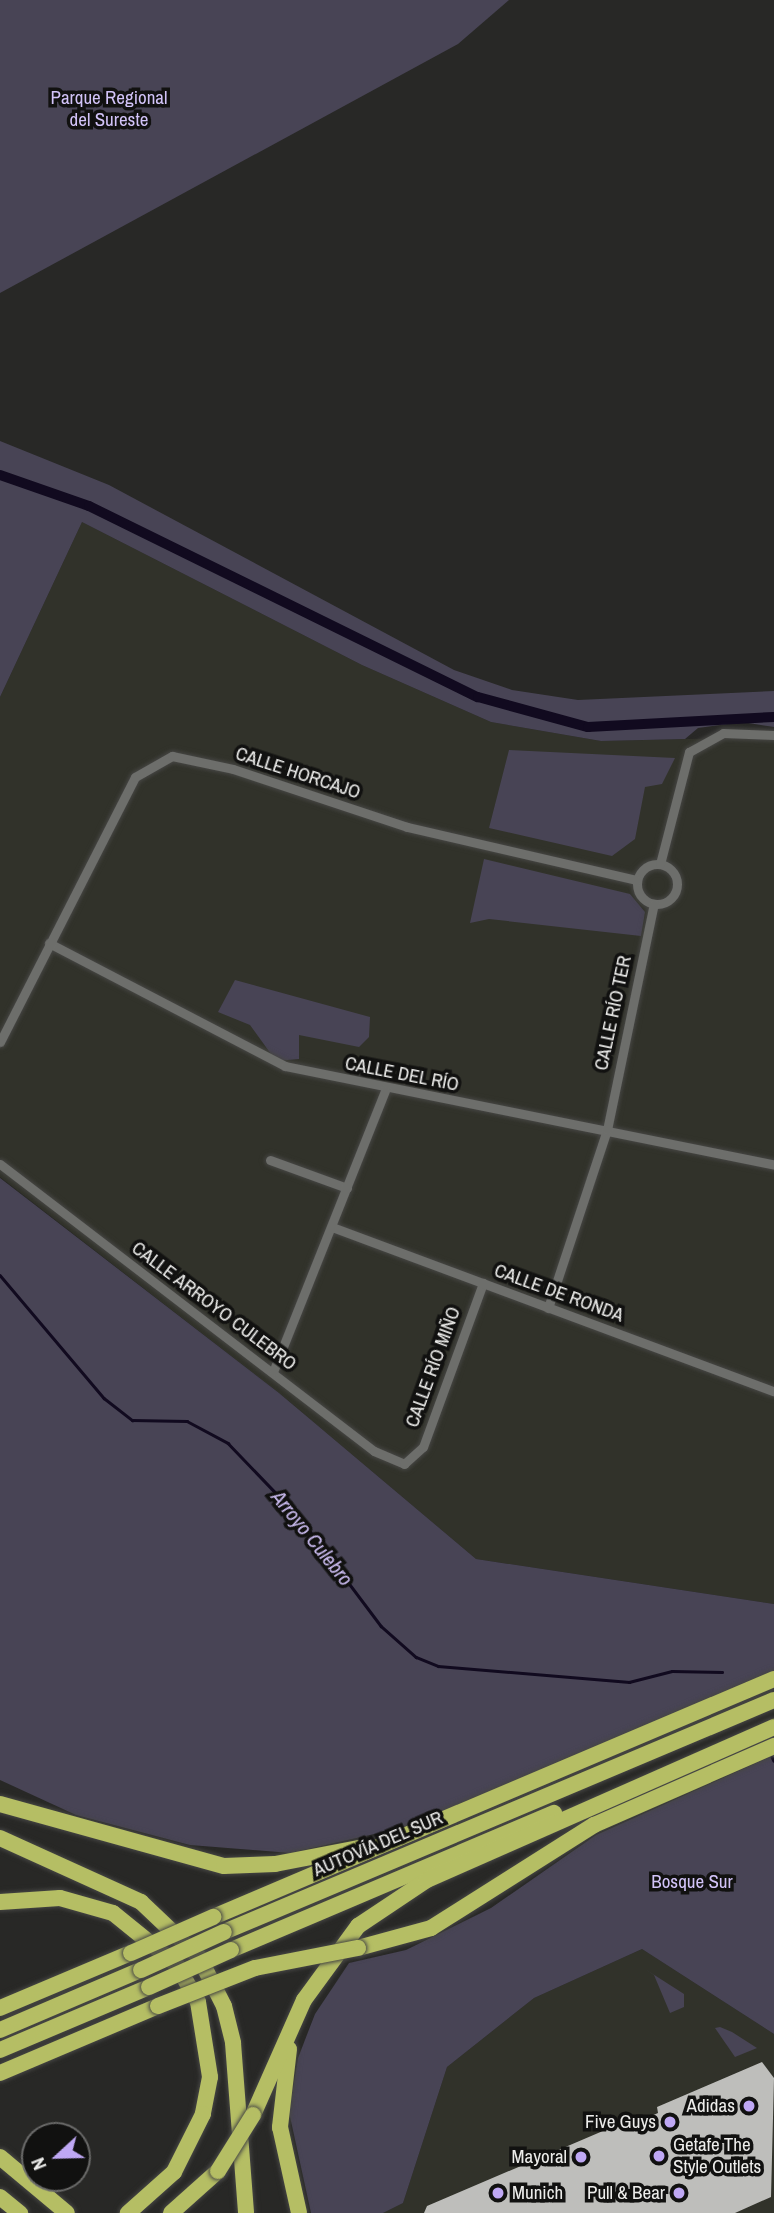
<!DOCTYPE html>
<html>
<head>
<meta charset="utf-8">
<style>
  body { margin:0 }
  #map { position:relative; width:774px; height:2213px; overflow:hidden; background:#282826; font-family:"Archivo Narrow",sans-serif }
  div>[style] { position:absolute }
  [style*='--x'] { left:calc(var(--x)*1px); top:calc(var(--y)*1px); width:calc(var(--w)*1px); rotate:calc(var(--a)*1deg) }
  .built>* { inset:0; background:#31322a }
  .green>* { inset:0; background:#484455 }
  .stream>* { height:2.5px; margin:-1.25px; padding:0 1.25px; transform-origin:1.25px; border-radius:1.25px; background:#110a1f }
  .canal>* { height:10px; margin:-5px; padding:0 5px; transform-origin:5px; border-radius:5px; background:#110a1f }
  .building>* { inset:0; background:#bebebb }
  .roads { filter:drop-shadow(0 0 2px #464644) drop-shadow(0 0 2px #464644) }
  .street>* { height:9px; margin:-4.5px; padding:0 4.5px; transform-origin:4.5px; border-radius:4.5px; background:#6d6e6b }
  .street>.ring { margin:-4.5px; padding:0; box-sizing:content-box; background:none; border:9px solid #6d6e6b; border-radius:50% }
  .highway>* { height:16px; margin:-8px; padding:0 8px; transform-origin:8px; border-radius:8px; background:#b5be64 }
  .bridges { filter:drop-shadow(0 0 2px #464644) drop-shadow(0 0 2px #464644) }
  .highway-bridge>* { height:16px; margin:-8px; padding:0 8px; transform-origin:8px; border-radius:8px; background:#b5be64 }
  .dots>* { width:19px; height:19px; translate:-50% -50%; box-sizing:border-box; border:4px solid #111110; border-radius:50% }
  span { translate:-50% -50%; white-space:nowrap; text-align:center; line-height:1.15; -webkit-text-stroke:7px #111110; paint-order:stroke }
  .park-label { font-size:19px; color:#d2c3f8 }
  .street-label { font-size:19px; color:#ededeb }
  .poi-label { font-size:19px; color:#ededeb }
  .right { translate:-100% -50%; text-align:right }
  .left { translate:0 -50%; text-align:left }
  .water-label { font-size:21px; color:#cabbef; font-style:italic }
  .north { position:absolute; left:21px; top:2122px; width:70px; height:70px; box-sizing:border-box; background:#111110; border:2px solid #696968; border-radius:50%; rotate:248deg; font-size:19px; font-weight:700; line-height:28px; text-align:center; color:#ededeb }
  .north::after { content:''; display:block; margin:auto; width:24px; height:32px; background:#bfa8f4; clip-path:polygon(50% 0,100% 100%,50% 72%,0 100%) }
</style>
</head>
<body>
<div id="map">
  <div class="built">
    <i style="clip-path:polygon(82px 522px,362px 665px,491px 722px,601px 741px,774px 737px,774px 1604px,476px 1559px,279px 1393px,0 1177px,0 697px)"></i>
    <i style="clip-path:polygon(642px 1949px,774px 2034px,774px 2213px,383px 2213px,403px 2203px,447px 2067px,534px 1998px)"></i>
  </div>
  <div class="green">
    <i style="clip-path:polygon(0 0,509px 0,458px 44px,0 293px)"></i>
    <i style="clip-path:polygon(0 441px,109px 485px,454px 670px,512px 690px,578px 700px,774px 691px,774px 727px,742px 722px,698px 728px,685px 739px,601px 741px,491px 722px,362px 665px,82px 522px,0 697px)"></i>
    <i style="clip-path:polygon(509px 750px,675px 758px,662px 784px,645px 787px,635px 839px,612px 856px,489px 828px)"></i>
    <i style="clip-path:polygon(484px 859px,630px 894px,645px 912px,641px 936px,489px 919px,470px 923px)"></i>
    <i style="clip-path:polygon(235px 980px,370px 1017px,369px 1037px,359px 1047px,299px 1035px,299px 1059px,276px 1061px,250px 1025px,218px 1012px)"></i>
    <i style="clip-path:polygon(0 1178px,279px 1393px,476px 1559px,774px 1604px,774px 1673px,401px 1828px,290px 1853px,190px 1845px,76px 1815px,0 1780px)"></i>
    <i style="clip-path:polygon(774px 1755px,774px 2034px,642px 1949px,534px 1998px,447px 2067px,403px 2203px,383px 2213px,311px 2213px,289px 2112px,298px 2058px,315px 2014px,349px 1963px,406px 1950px,491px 1908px,596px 1835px)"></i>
    <i style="clip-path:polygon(645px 1969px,684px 1994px,684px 2007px,670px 2013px,654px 1975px)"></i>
    <i style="clip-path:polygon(720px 2027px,732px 2032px,757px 2048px,735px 2057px,715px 2028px)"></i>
  </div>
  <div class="stream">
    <i style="--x:0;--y:1275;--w:161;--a:49.8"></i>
    <i style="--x:104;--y:1398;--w:36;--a:38"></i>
    <i style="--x:132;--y:1420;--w:55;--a:1"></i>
    <i style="--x:187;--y:1421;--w:47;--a:28.2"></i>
    <i style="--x:228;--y:1443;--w:104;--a:46.2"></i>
    <i style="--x:300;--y:1518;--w:135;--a:53.1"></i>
    <i style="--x:381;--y:1626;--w:47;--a:41.5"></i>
    <i style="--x:416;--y:1657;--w:24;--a:22"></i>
    <i style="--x:438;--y:1666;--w:192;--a:4.8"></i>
    <i style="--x:629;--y:1682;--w:44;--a:-14.3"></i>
    <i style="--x:672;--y:1671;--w:50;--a:1.1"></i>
    <i style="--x:772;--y:1757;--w:4;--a:63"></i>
  </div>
  <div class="canal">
    <i style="--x:0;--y:475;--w:94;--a:19.2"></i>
    <i style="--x:89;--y:506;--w:433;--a:26.2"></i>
    <i style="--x:478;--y:697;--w:114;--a:15.3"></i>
    <i style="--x:588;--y:727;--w:186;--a:-3.1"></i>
  </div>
  <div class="building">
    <i style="clip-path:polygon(762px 2062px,774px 2078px,771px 2197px,735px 2213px,424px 2213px,427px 2206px,638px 2116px,640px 2121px,658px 2113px,657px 2107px)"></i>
  </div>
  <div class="roads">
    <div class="street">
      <i class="ring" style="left:637px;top:864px;width:31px;height:31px"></i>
      <i style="--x:660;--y:864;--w:116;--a:-75.5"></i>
      <i style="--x:689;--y:752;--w:39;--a:-29"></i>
      <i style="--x:723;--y:733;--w:51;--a:2.2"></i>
      <i style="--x:49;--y:943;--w:266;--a:27.5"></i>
      <i style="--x:285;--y:1066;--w:499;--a:11.4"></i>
      <i style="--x:0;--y:1042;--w:297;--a:-63"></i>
      <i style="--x:135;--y:777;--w:43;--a:-29.6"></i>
      <i style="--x:172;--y:756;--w:62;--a:12"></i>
      <i style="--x:233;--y:769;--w:183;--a:18.4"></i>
      <i style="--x:407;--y:827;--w:236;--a:13"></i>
      <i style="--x:270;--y:1160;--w:82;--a:20"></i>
      <i style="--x:0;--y:1164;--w:471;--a:37.5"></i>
      <i style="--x:374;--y:1451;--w:33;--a:23"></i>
      <i style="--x:404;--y:1464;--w:25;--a:-42"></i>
      <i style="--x:423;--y:1447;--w:175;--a:-69.9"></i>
      <i style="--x:332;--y:1227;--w:471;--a:20.4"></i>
      <i style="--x:548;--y:1308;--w:188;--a:-71.7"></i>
      <i style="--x:607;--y:1130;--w:231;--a:-78.3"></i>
      <i style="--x:273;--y:1372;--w:303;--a:-68.3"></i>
    </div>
    <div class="highway">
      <i style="--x:0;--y:1804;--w:232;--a:15.5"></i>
      <i style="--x:224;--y:1866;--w:51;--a:-2.2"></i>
      <i style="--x:275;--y:1864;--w:90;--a:-10.9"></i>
      <i style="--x:0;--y:1838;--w:155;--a:24.4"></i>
      <i style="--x:141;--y:1902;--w:80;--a:43.5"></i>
      <i style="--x:199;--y:1957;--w:55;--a:63"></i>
      <i style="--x:224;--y:2006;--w:38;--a:76"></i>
      <i style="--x:233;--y:2043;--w:170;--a:85.6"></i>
      <i style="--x:0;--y:1902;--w:60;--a:-3.8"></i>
      <i style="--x:60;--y:1898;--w:55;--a:15.8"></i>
      <i style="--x:113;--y:1913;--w:81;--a:39"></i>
      <i style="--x:176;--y:1964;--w:44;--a:59.9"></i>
      <i style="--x:198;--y:2002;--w:76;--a:80.9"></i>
      <i style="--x:210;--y:2077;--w:38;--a:101"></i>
      <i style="--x:203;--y:2114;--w:65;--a:116.6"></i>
      <i style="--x:174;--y:2172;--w:62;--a:138.3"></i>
      <i style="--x:213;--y:1917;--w:609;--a:-22.99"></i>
      <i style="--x:224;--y:1932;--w:597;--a:-22.87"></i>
      <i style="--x:358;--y:1948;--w:76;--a:-15.3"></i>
      <i style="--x:431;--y:1928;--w:193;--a:-32.3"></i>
      <i style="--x:594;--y:1825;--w:197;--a:-23.7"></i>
      <i style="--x:231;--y:1950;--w:351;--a:-23"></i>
      <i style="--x:0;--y:2008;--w:142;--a:-22.8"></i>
      <i style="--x:0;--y:2030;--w:153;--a:-23.1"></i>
      <i style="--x:289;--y:2049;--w:79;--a:96.6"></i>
      <i style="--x:280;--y:2127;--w:88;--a:77.5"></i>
      <i style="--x:0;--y:2050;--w:162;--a:-22.9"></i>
      <i style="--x:0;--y:2073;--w:172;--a:-23"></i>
      <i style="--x:253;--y:2115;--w:126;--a:-66.1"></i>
      <i style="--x:304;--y:2000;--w:92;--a:-53.9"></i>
      <i style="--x:358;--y:1926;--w:83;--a:-33.7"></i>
      <i style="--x:427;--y:1880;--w:379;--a:-23.8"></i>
      <i style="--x:0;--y:2157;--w:87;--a:39.9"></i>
      <i style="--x:0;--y:2197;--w:26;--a:39"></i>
      <i style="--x:171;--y:2213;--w:63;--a:-41.8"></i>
    </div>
  </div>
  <div class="bridges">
    <div class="highway-bridge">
      <i style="--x:131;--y:1953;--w:90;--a:-23.7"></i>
      <i style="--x:141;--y:1970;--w:91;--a:-24.6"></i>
      <i style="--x:149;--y:1987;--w:90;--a:-24.3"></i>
      <i style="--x:158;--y:2006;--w:104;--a:-21.4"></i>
      <i style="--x:255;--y:1968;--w:105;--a:-11"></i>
      <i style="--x:218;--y:2171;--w:66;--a:-58"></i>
    </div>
  </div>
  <div class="dots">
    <i style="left:749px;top:2106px;background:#bfa8f4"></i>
    <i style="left:670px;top:2122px;background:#bfa8f4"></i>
    <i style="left:659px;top:2156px;background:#bfa8f4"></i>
    <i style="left:581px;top:2157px;background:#bfa8f4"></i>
    <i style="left:498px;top:2193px;background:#bfa8f4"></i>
    <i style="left:679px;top:2193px;background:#bfa8f4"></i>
  </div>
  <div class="park-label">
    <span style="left:109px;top:109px">Parque Regional<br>del Sureste</span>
    <span style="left:692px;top:1882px">Bosque Sur</span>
  </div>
  <div class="street-label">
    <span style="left:298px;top:773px;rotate:18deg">CALLE HORCAJO</span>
    <span style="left:613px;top:1013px;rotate:-78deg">CALLE RÍO TER</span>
    <span style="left:402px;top:1074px;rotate:11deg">CALLE DEL RÍO</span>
    <span style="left:559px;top:1293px;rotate:20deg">CALLE DE RONDA</span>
    <span style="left:214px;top:1306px;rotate:37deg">CALLE ARROYO CULEBRO</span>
    <span style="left:433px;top:1367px;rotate:-70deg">CALLE RÍO MIÑO</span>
    <span style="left:378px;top:1844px;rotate:-23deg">AUTOVÍA DEL SUR</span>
  </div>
  <div class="poi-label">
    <span class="right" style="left:735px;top:2106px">Adidas</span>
    <span class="right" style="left:656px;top:2122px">Five Guys</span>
    <span class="left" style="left:673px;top:2156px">Getafe The<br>Style Outlets</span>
    <span class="right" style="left:567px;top:2157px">Mayoral</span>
    <span class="left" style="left:512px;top:2193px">Munich</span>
    <span class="right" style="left:665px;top:2193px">Pull &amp; Bear</span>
  </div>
  <div class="water-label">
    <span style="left:312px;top:1538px;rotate:51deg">Arroyo Culebro</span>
  </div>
  <div class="north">N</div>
</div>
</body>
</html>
